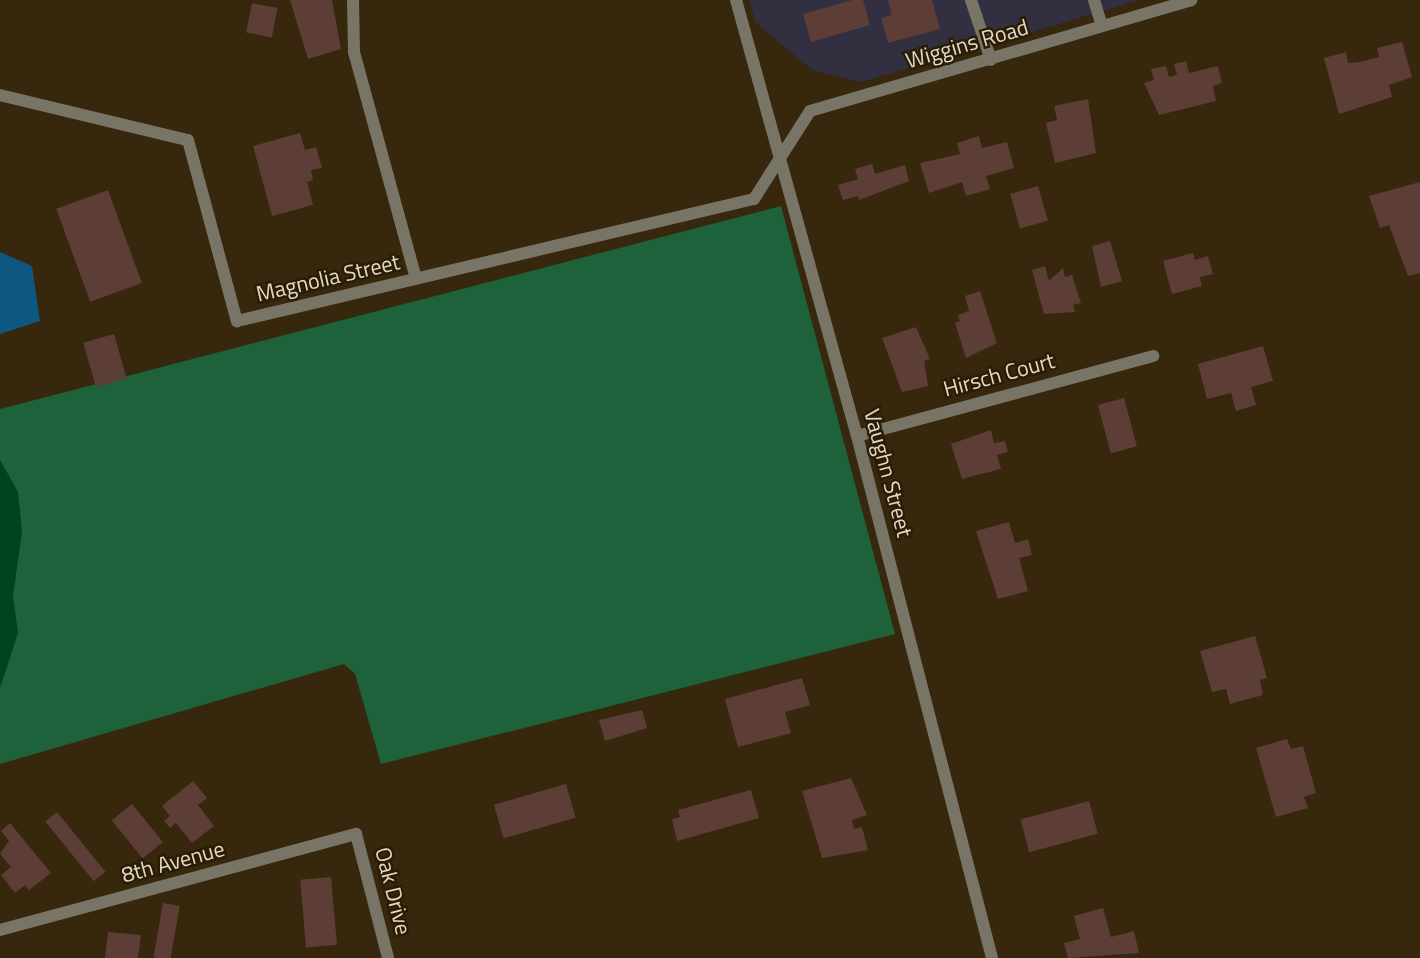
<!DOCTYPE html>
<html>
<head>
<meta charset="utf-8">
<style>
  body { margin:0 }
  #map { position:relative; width:1420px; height:958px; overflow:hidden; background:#36270d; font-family:"Titillium Web",sans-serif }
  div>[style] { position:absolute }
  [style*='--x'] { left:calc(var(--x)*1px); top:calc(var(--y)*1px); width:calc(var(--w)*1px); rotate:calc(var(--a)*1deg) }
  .commercial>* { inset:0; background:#312f40 }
  .green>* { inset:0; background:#004321 }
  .forest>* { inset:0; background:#1d623a }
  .water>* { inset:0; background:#0e5780 }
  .building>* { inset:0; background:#5d3e37; transform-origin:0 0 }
  .lane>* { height:12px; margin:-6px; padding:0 6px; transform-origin:6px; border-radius:6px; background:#787567 }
  .street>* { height:12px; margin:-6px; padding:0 6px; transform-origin:6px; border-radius:6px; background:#787567 }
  span { translate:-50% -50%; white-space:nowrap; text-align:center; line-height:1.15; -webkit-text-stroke:5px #2b1d04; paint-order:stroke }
  .street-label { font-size:22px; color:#e2d9ca }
</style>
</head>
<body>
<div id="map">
  <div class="commercial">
    <i style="clip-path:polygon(749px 0,1140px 0,861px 82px,812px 70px,756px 23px)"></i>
  </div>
  <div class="green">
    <i style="clip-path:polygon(0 460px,18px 492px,22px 532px,13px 596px,18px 633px,0 688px)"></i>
  </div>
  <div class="forest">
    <i style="clip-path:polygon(781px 206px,895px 634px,381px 764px,355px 674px,344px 664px,0 764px,0 688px,18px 633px,13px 596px,22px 532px,18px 492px,0 460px,0 409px)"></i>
  </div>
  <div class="water">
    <i style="clip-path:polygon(0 252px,32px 266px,40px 321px,0 334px)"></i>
  </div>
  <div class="building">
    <i style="clip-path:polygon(290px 0,332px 0,341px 49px,308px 59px)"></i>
    <i style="clip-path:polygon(852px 0,863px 0,870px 25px,811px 42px,803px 14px)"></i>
    <i style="clip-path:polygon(888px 0,932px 0,940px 29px,888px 43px,881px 18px,892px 15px)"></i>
    <i style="left:252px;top:3px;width:26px;height:30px;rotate:11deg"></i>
    <i style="clip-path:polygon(1402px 42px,1412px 77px,1389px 85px,1392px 97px,1339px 114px,1324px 58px,1346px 52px,1348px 63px,1360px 62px,1379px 57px,1377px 48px)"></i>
    <i style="clip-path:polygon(1186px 61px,1189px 73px,1218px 66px,1222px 83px,1213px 86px,1216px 101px,1159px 115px,1144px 83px,1154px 80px,1151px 69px,1166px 66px,1169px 77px,1177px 75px,1174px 64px)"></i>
    <i style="clip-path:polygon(1088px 99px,1096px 153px,1055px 163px,1046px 123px,1057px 120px,1054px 106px)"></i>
    <i style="clip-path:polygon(300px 133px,305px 150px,316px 147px,322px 168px,311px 170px,313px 180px,307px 182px,313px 205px,272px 216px,253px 146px)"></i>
    <i style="clip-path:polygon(979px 136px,982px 148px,1007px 142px,1014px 168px,986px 176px,990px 189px,966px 196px,962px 182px,929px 193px,920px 163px,960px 154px,957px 143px)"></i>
    <i style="clip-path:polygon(872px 164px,875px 174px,905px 165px,909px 181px,859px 200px,858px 196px,843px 200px,838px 185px,858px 179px,855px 169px)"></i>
    <i style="clip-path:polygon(1420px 182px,1420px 273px,1408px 276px,1389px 225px,1380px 228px,1369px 196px)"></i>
    <i style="left:1038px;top:186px;width:36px;height:29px;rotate:74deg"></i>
    <i style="left:108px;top:190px;width:99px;height:55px;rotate:70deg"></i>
    <i style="clip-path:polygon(1110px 241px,1122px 281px,1101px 287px,1092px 246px)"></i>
    <i style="clip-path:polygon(1193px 253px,1195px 260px,1208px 256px,1213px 274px,1200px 277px,1202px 286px,1172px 294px,1163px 261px)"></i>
    <i style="clip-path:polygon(1045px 266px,1049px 281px,1063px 268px,1065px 277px,1072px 275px,1081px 303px,1073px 305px,1075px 312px,1044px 314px,1032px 270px)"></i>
    <i style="clip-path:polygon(980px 291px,997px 343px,966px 358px,955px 323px,960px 321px,958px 315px,969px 311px,965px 296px)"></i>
    <i style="clip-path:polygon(916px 327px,930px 359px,924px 361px,928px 386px,902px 392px,882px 338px)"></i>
    <i style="left:114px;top:334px;width:46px;height:32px;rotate:74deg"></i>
    <i style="clip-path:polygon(1263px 346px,1273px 381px,1251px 387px,1256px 405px,1236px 411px,1231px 393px,1207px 399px,1198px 364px)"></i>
    <i style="left:1124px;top:398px;width:50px;height:27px;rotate:75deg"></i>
    <i style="clip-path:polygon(991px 430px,994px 443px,1005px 441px,1008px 452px,997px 455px,1001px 469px,962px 479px,951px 444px)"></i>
    <i style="clip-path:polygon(1009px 522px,1015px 543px,1028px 539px,1032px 555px,1019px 558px,1028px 591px,998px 599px,976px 531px)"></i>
    <i style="clip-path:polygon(1255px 636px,1267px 678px,1260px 680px,1263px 695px,1230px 704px,1226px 689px,1212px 692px,1200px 651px)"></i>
    <i style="clip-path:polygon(802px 678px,810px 705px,785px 712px,791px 733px,738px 747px,725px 699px)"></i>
    <i style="clip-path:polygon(642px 710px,647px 728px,605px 741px,599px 720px)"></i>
    <i style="clip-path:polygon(1287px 739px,1291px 749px,1303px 746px,1316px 793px,1304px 797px,1308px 808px,1276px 817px,1256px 748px)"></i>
    <i style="clip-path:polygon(851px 778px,867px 815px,852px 820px,854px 829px,862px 827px,868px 850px,822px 858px,802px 791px)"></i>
    <i style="clip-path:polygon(193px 781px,207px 798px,198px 805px,214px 826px,192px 843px,176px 823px,170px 828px,164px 821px,170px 816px,162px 806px)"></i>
    <i style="left:566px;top:784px;width:35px;height:75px;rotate:74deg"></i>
    <i style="clip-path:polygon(751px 790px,759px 818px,677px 841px,672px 819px,680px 817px,678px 810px)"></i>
    <i style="left:1089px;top:801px;width:34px;height:71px;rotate:75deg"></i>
    <i style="left:132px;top:804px;width:49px;height:26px;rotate:51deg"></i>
    <i style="left:57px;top:812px;width:77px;height:15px;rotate:51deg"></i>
    <i style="clip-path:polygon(10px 823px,51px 873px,29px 890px,25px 885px,15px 893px,1px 875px,11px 867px,0 854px,9px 841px,1px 831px)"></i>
    <i style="left:331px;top:877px;width:68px;height:31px;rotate:85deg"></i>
    <i style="left:163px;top:903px;width:17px;height:55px;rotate:10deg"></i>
    <i style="clip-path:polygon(1103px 908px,1111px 937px,1134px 931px,1139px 953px,1068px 958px,1064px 943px,1080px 939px,1074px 916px)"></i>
    <i style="clip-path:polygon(108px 932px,141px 935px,138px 958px,105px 958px)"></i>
  </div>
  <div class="lane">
    <i style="--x:353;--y:0;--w:52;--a:88.9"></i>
    <i style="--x:354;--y:52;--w:235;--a:74.7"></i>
    <i style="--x:971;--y:0;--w:63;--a:71.6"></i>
    <i style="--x:1094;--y:0;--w:27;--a:73"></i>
  </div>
  <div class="street">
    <i style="--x:736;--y:0;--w:452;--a:74.5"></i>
    <i style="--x:857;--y:436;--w:539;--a:75.5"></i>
    <i style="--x:0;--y:95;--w:193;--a:13.5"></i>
    <i style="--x:188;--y:140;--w:188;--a:74.9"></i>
    <i style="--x:237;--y:321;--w:531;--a:-13.28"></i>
    <i style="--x:754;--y:199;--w:104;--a:-57.5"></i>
    <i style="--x:810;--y:111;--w:397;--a:-16.2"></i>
    <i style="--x:857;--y:436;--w:307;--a:-15.1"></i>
    <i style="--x:0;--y:930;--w:369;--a:-15.1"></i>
    <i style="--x:356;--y:834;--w:128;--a:75.5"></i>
  </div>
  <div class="street-label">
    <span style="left:967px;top:44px;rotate:-16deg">Wiggins Road</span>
    <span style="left:328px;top:278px;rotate:-13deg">Magnolia Street</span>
    <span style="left:999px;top:375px;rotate:-15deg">Hirsch Court</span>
    <span style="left:888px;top:473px;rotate:75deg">Vaughn Street</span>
    <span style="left:173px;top:862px;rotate:-15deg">8th Avenue</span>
    <span style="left:393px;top:891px;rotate:76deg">Oak Drive</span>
  </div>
</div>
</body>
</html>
